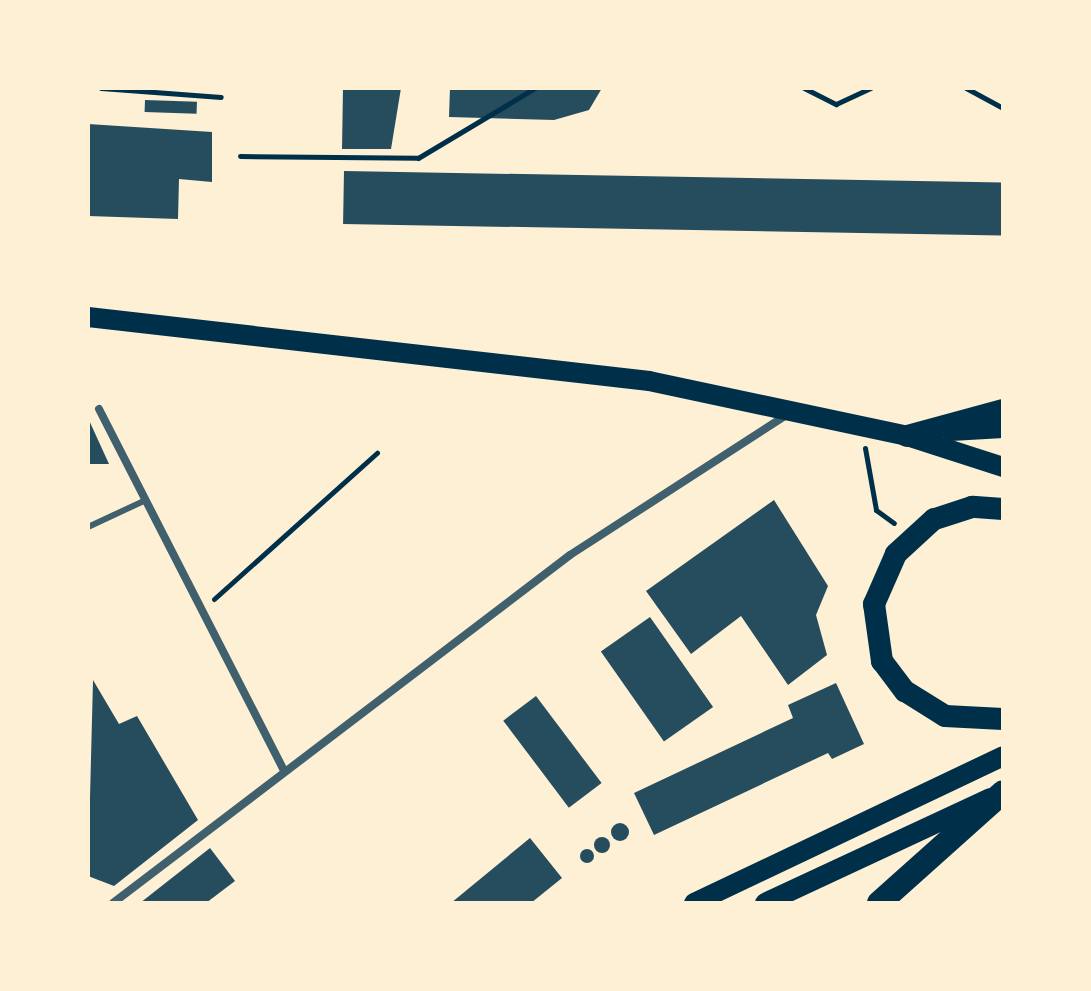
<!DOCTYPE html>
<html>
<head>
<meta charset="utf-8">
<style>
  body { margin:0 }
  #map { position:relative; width:1091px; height:991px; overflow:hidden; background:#fdf0d5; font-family:Figtree,sans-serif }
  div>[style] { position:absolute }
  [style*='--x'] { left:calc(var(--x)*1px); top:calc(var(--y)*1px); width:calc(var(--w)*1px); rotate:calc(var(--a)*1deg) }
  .building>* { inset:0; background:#264d5e; transform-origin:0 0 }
  .round { border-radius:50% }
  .path>* { height:5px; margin:-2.5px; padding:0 2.5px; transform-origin:2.5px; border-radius:2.5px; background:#003049 }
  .service>* { height:6px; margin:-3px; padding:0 3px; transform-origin:3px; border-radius:3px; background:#3f606c }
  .minor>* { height:8px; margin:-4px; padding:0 4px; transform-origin:4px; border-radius:4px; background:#3f606c }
  .primary>* { height:20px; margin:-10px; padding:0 10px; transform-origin:10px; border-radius:10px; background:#003049 }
  .trunk>* { height:22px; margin:-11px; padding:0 11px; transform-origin:11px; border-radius:11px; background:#003049 }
  .motorway>* { height:24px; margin:-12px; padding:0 12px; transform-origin:12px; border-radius:12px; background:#003049 }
  span { translate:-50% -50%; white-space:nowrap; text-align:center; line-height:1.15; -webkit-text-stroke:6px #fdf0d5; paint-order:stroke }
  .frame { position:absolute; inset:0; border:90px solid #fdf0d5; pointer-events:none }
</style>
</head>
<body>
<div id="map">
  <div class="building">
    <i style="clip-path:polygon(343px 88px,401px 88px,391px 149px,342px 149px)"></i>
    <i style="clip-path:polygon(450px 88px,602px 88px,589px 110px,554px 120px,449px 117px)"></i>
    <i style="left:145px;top:100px;width:52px;height:12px;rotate:2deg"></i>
    <i style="clip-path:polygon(88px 124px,212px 132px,212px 182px,179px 179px,178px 219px,88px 216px)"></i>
    <i style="left:344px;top:171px;width:659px;height:53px;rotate:1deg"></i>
    <i style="clip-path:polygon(88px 418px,109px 464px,88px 464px)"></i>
    <i style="clip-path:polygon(774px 500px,828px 586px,816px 615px,827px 655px,788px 685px,741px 616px,691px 654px,646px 591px)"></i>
    <i style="left:650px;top:617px;width:110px;height:60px;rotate:55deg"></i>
    <i style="clip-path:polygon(93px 680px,119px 724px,137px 716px,198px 820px,114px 886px,88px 876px)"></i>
    <i style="clip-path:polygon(836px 683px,864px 744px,832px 759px,828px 753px,654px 835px,634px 793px,793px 718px,788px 705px)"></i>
    <i style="left:536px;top:696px;width:109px;height:41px;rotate:53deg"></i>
    <i class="round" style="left:611px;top:823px;width:18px;height:18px"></i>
    <i class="round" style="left:594px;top:837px;width:16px;height:16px"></i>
    <i style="clip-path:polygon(530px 838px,562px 878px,531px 903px,451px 903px)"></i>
    <i style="clip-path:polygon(210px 848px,235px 881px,206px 903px,140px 903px)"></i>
    <i class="round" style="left:580px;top:849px;width:14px;height:14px"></i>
  </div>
  <div class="path">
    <i style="--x:101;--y:88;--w:120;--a:4.3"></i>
    <i style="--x:804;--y:88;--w:36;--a:27"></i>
    <i style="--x:836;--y:104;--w:38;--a:-25"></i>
    <i style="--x:966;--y:88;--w:42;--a:28.4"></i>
    <i style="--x:240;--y:156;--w:178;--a:0.6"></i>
    <i style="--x:418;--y:158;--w:136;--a:-30.9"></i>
    <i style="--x:865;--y:448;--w:63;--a:79.9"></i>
    <i style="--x:876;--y:510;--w:22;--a:36"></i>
    <i style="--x:214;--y:599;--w:219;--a:-41.9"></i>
  </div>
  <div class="service">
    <i style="--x:88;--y:527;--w:64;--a:-25"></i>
  </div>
  <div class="minor">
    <i style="--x:99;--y:409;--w:407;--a:62.9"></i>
    <i style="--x:113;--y:903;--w:574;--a:-37.29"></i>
    <i style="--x:570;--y:555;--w:257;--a:-32.9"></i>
  </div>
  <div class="primary">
    <i style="--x:88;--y:317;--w:565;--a:6.51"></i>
    <i style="--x:649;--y:381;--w:264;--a:12"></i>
    <i style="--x:907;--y:436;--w:101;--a:17.9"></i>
    <i style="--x:951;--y:431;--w:52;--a:-3.3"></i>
    <i style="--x:694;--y:903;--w:342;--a:-25.4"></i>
    <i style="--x:765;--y:903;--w:248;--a:-25"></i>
  </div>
  <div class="trunk">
    <i style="--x:907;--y:436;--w:99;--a:-15.2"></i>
    <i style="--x:1003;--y:509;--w:31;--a:-176"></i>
    <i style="--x:972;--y:507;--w:40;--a:162"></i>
    <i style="--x:934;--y:519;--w:52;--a:137.4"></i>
    <i style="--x:896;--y:554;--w:55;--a:113.7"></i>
    <i style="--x:874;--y:604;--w:58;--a:82"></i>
    <i style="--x:882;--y:661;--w:38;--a:53"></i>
    <i style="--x:905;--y:691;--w:47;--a:32"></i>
    <i style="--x:945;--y:716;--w:58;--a:3"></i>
  </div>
  <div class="motorway">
    <i style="--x:879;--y:903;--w:166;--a:-41.8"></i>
  </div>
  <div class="frame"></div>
</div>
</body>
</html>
